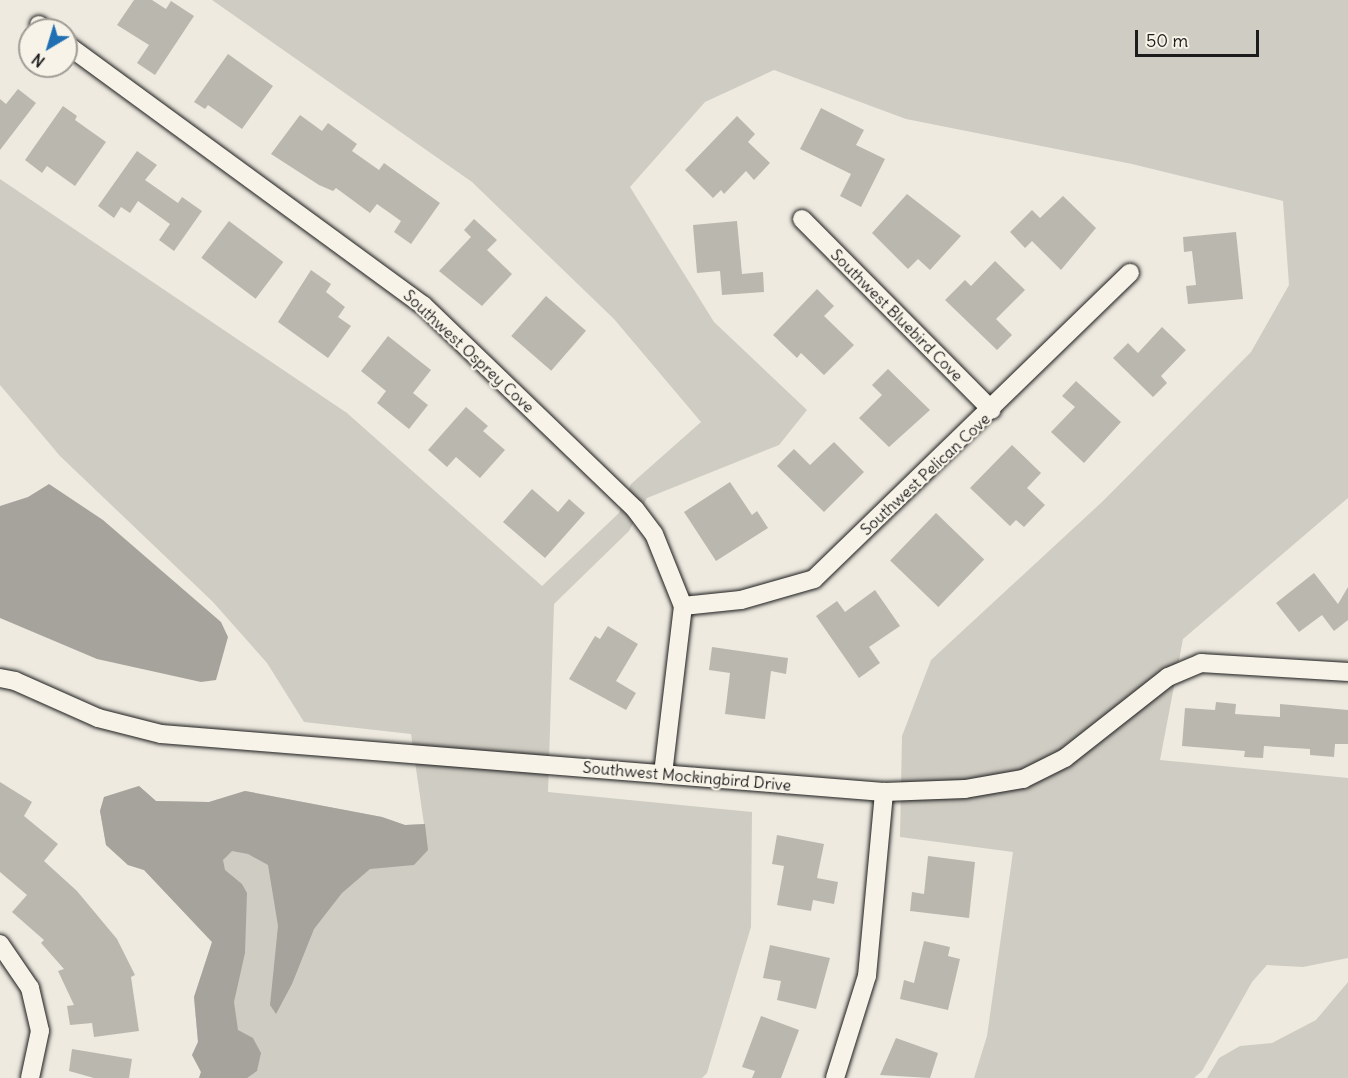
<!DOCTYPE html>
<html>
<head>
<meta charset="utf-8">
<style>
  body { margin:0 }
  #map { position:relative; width:1348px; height:1078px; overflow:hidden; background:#eeeae0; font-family:Delius,sans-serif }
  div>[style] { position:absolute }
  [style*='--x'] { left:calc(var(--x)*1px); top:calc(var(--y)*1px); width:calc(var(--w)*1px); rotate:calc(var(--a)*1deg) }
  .green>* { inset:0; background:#cfccc3 }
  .water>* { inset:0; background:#a6a39d }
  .building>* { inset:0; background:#bab7af; transform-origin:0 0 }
  .roads { filter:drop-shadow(0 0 2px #1c1c1c) drop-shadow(0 0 2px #1c1c1c) }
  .minor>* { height:18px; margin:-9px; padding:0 9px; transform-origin:9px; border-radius:9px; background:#f7f3e8 }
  span { translate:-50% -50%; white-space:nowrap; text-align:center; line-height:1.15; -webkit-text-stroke:4.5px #f7f3e8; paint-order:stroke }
  .street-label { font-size:16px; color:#1c1c1c }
  .north { position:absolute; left:18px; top:18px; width:60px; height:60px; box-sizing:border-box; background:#f7f3e8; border:2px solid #9f9d96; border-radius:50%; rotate:218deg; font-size:16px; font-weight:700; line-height:24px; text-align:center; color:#1c1c1c }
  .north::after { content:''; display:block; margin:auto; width:21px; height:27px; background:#1f6fb2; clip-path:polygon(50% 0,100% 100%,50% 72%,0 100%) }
  .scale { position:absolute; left:1135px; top:30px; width:124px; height:27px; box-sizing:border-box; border:3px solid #1c1c1c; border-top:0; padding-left:8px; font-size:18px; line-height:21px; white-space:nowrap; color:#1c1c1c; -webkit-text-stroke:4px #f7f3e8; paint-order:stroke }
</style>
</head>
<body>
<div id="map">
  <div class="green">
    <i style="clip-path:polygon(212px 0,1348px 0,1348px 498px,1183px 639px,1160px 760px,1348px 778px,1348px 958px,1303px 967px,1267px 965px,1252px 982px,1202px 1071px,1194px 1078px,974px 1078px,987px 1036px,1013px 852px,900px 837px,902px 736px,931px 660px,1103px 501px,1251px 352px,1289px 285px,1283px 201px,1132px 164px,906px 119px,774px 70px,705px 102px,630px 187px,714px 322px,807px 410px,779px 445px,647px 498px,629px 531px,554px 604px,548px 792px,752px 812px,751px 927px,707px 1073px,702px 1078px,199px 1078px,201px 1072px,192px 1055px,198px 1042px,194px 997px,212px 942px,144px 870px,128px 865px,106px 845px,100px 811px,104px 797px,139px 786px,156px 801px,209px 802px,245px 791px,382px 817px,405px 825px,424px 824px,411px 734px,304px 722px,267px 663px,213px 602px,60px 456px,0 385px,0 179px,347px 413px,542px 586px,619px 513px,631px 484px,701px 422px,614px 319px,472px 182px)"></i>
    <i style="clip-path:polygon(1348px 982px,1348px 1078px,1207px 1078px,1219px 1058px,1240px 1046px,1272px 1043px,1316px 1020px)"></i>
  </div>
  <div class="water">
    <i style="clip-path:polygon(49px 484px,103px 520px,221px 622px,228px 637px,216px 680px,201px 682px,97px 659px,0 618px,0 506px,28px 497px)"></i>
    <i style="clip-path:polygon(139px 786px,156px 801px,209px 802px,245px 791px,382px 817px,405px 825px,425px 824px,428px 850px,414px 865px,370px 869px,342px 893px,314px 929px,292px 984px,276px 1014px,270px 1005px,278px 926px,268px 865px,248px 854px,232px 851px,223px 860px,225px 870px,242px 884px,247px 893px,245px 953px,234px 1002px,238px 1030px,253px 1038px,261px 1053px,257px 1071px,247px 1078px,199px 1078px,201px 1072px,192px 1055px,198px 1042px,194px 997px,212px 942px,144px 870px,128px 865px,106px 845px,100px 811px,104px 797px)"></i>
  </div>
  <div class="building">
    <i style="clip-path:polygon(134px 0,152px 0,166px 9px,171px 1px,194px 16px,155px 75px,137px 63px,149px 45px,117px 25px)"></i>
    <i style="clip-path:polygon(228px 54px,273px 86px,242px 129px,208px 105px,205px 109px,194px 102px)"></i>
    <i style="clip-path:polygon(18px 89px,36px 103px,0 150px,0 99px,6px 104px)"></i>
    <i style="clip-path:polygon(63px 106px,77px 116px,75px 120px,106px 142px,75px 186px,47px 166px,42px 173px,25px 160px)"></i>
    <i style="clip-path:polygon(821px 108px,864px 130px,856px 145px,885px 159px,861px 207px,840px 196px,851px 174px,800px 149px)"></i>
    <i style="clip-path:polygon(300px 115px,322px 131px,328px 123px,357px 144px,352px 151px,379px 170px,384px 163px,440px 203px,411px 244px,394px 232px,401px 221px,377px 204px,370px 213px,336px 188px,333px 191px,319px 185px,271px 154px)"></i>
    <i style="clip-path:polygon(737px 116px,755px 134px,748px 142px,770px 163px,754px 180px,746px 171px,724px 194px,721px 190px,713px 198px,685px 170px)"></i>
    <i style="clip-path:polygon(137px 151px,157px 165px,145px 180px,178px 203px,182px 197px,202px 211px,174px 251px,159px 240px,170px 224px,138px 201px,130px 213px,121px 207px,114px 218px,98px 206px)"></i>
    <i style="clip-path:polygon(907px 194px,961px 236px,930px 270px,918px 259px,908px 269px,872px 233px)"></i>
    <i style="clip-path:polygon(1063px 196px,1096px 228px,1061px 270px,1032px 241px,1025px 248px,1010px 232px,1032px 210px,1040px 218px)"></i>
    <i style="clip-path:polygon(474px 219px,497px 240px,487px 250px,512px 274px,482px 306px,439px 271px,471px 237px,464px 230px)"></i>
    <i style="left:229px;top:221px;width:68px;height:46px;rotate:37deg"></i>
    <i style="clip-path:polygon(737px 221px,742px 274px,763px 272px,764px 292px,722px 295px,720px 271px,697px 273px,693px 225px)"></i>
    <i style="clip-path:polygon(1236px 232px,1243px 299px,1188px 304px,1186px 286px,1196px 285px,1192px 251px,1184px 252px,1183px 237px)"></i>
    <i style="clip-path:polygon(995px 261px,1025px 290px,996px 319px,1012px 335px,997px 350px,945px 300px,965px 280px,971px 286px)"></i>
    <i style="clip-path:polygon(311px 270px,331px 284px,326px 292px,345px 307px,338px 317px,351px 326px,328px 358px,278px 322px)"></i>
    <i style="clip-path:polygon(817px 289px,834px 306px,824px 316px,854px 345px,824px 375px,801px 353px,797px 358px,773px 335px)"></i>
    <i style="left:546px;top:296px;width:53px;height:53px;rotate:41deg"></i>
    <i style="clip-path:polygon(1162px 327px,1186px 350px,1161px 376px,1167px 383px,1153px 397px,1113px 358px,1128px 343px,1138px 353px)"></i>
    <i style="clip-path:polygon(388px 336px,431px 370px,413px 393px,428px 405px,409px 429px,377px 403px,386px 391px,361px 371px)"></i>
    <i style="clip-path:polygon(888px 369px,930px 410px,889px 447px,859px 418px,882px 395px,872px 385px)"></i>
    <i style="clip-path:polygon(1076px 381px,1121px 422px,1084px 463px,1051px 432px,1075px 407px,1062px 396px)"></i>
    <i style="clip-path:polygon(466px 407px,488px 426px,483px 431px,505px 450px,480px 478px,456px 457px,447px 467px,428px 450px)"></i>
    <i style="clip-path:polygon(834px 442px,864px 472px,824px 512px,777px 466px,794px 449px,810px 465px)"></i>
    <i style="clip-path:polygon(1012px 445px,1041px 473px,1027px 488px,1045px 505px,1024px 527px,1016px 520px,1010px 526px,970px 488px)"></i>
    <i style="clip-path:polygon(730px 482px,752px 515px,757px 511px,768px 528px,716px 561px,684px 512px)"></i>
    <i style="clip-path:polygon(532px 489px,558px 512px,569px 499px,585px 513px,545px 558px,503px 522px)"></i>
    <i style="left:936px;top:513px;width:67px;height:66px;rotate:44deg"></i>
    <i style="clip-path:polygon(1314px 573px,1338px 604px,1348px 587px,1348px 620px,1334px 631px,1322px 615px,1299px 632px,1276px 603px)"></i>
    <i style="clip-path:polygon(875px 590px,900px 626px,869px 647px,880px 663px,859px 678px,816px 616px,837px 601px,845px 612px)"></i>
    <i style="clip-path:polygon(608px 626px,638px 644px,616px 681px,636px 693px,626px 710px,569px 679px,595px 636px,600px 639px)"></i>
    <i style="clip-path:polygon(712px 647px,788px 658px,786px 674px,771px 671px,765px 719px,725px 714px,730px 673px,709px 670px)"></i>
    <i style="clip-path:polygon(1216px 702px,1236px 704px,1235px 714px,1280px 717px,1280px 704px,1348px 710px,1348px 744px,1335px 744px,1334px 757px,1310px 755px,1310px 749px,1264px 746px,1263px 758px,1244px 757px,1245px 751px,1182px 746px,1185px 708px,1215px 710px)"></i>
    <i style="clip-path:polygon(0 782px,32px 802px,24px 816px,58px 844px,44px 861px,77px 891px,117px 939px,135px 975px,131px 977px,139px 1031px,94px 1037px,92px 1023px,70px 1025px,67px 1006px,74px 1005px,58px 971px,64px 969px,41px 943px,44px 940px,12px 912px,27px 895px,0 872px)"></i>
    <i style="clip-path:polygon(777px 835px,824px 844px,817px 878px,838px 882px,834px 904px,813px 900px,811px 911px,777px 905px,784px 866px,772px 864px)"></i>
    <i style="clip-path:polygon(928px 856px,975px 862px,969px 918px,910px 911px,912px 892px,924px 894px)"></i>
    <i style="clip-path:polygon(924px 941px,950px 947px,948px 956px,960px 959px,948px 1010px,900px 999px,904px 980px,914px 983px)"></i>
    <i style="clip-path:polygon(770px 945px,830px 958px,816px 1009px,777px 1000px,781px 981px,763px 978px)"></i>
    <i style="clip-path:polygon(761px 1016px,799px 1030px,781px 1078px,752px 1078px,755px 1071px,742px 1067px)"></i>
    <i style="clip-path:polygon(896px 1038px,938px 1053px,930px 1078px,880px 1075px)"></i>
    <i style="clip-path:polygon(72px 1049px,132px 1059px,129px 1078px,94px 1078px,69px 1071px)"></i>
  </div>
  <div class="roads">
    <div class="minor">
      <i style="--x:39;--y:25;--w:9;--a:36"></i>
      <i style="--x:66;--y:44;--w:442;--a:36.2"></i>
      <i style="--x:423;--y:305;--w:294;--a:43.9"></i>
      <i style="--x:635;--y:509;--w:31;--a:53"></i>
      <i style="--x:654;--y:534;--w:78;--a:68.1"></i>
      <i style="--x:683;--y:606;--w:168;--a:96.8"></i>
      <i style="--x:802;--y:219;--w:269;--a:45.2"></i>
      <i style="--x:683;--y:606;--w:58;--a:-5.9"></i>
      <i style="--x:741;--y:600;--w:76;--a:-16"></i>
      <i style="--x:814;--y:579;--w:440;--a:-44.1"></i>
      <i style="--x:0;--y:678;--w:15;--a:11"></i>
      <i style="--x:15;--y:681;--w:91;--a:24"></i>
      <i style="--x:98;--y:718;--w:65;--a:14.3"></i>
      <i style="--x:161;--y:734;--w:725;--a:4.59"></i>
      <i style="--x:884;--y:792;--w:81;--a:-2.1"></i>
      <i style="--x:965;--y:789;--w:59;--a:-9.8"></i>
      <i style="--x:1023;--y:779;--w:47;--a:-26.6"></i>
      <i style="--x:1065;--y:758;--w:131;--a:-38.2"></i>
      <i style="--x:1168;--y:677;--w:36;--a:-23"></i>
      <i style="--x:1201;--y:663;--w:147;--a:3.5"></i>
      <i style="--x:0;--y:944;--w:53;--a:55.7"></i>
      <i style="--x:30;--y:988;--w:44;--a:76.9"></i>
      <i style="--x:40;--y:1031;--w:48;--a:102"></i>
      <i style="--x:835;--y:1078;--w:107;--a:-72.6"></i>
      <i style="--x:867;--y:976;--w:185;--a:-84.7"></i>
    </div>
  </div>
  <div class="street-label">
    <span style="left:897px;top:315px;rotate:45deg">Southwest Bluebird Cove</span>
    <span style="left:469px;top:351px;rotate:43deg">Southwest Osprey Cove</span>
    <span style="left:925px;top:474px;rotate:-43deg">Southwest Pelican Cove</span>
    <span style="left:687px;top:776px;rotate:5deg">Southwest Mockingbird Drive</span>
  </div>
  <div class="north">N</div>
  <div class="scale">50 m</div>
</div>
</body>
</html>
